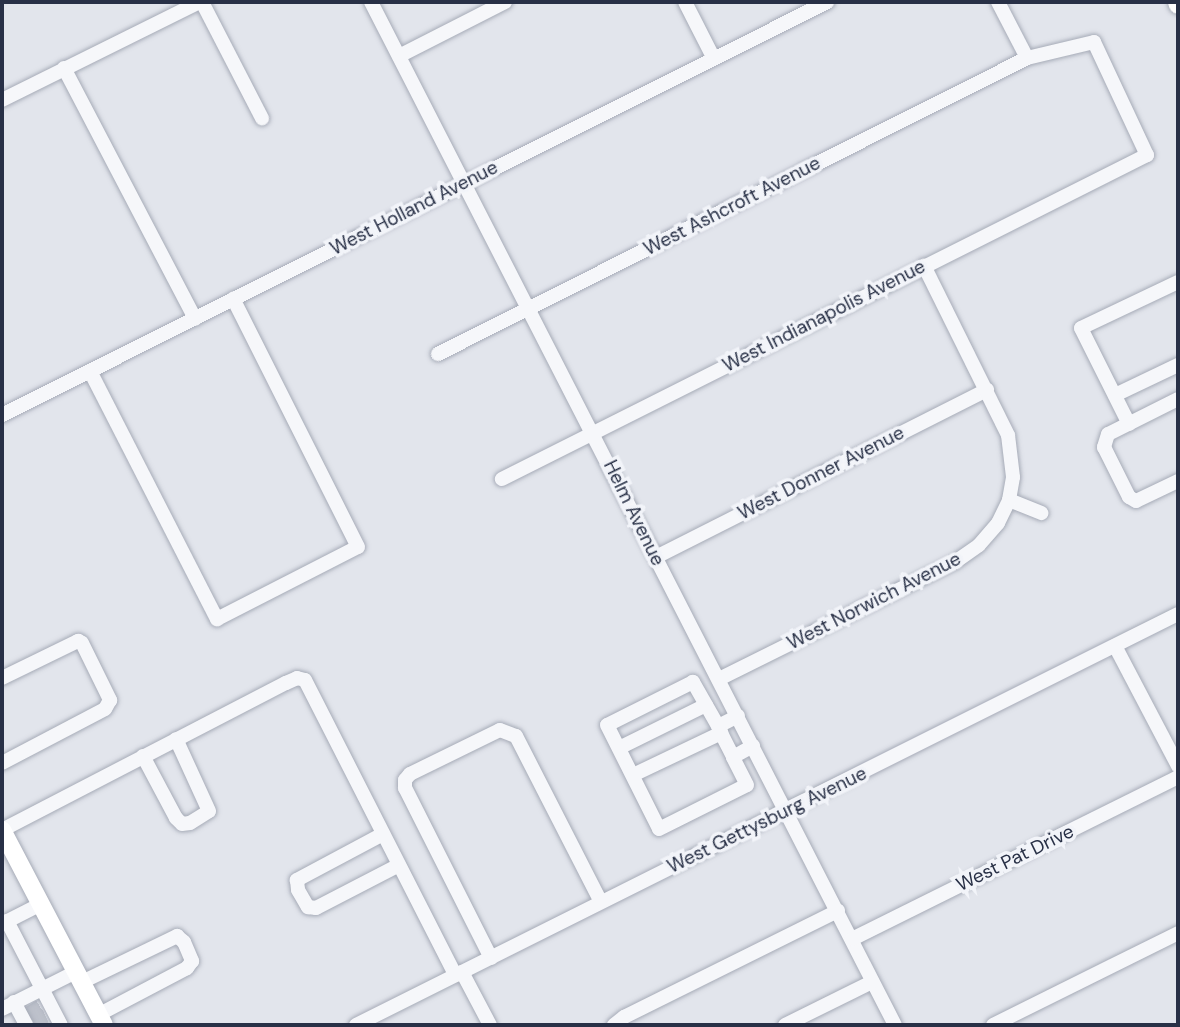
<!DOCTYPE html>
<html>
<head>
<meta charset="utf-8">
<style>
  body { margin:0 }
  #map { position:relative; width:1180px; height:1027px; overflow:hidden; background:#e2e5ec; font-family:"DM Sans",sans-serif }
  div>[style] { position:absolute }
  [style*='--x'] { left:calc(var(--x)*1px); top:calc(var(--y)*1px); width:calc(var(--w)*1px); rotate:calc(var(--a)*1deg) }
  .minor-tunnel>* { height:14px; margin-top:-7px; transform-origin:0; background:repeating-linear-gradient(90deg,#bdc1cb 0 14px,transparent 0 21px) }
  .roads { filter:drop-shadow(0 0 2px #a6abb7) drop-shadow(0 0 2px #a6abb7) }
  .minor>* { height:14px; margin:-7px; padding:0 7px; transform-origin:7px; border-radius:7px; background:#f6f7fa }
  .major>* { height:18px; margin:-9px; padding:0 9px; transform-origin:9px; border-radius:9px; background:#fff }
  span { translate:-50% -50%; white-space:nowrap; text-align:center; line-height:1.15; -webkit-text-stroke:7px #f2f4f9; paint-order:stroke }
  .street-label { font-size:19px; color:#283046 }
  .frame { position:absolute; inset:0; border:4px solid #283046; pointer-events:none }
</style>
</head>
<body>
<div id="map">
  <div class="minor-tunnel">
    <i style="--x:28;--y:1014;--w:15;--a:-32"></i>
    <i style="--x:33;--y:1022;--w:14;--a:-25"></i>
  </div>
  <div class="roads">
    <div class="minor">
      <i style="--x:202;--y:2;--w:131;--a:62.7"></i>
      <i style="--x:371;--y:2;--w:1149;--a:62.88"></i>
      <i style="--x:685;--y:2;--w:62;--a:63"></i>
      <i style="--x:998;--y:2;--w:63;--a:62.6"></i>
      <i style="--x:399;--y:56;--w:119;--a:-27"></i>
      <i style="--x:64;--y:68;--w:283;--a:62.4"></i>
      <i style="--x:2;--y:100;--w:220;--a:-26.4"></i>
      <i style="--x:438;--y:354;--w:659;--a:-26.68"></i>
      <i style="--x:1027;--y:58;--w:69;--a:-13.4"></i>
      <i style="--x:1094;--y:42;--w:125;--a:64.9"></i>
      <i style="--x:1147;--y:155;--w:722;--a:153.33"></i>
      <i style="--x:90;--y:371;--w:279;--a:62.9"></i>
      <i style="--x:217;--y:619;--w:158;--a:-27.1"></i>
      <i style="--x:358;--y:547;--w:278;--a:-116.7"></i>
      <i style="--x:1115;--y:395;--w:70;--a:-25.5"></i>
      <i style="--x:1178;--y:399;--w:78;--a:153.4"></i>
      <i style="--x:1108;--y:434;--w:14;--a:107"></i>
      <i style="--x:1104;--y:447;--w:56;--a:63.4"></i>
      <i style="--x:1129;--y:497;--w:8;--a:30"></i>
      <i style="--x:1136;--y:501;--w:47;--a:-25.5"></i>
      <i style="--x:2;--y:415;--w:923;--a:-26.59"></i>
      <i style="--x:1129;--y:424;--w:107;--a:-116.6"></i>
      <i style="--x:1081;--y:328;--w:107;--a:-25.4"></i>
      <i style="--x:1009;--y:500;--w:35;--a:22"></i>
      <i style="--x:656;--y:557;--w:371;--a:-26.8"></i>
      <i style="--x:1115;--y:646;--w:136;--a:62.3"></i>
      <i style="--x:2;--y:678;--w:85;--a:-26"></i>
      <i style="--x:78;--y:641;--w:4;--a:27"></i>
      <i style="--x:82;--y:643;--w:64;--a:63.8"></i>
      <i style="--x:110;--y:700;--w:10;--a:119"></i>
      <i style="--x:105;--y:709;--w:116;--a:152.3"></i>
      <i style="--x:719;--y:679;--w:263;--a:-26.4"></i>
      <i style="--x:955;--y:562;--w:29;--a:-35"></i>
      <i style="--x:979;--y:545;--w:29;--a:-49"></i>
      <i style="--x:998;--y:523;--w:25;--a:-64"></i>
      <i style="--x:1009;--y:500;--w:23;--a:-80"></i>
      <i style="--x:1013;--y:477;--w:42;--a:-96.8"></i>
      <i style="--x:1008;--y:435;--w:189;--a:-116.4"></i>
      <i style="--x:738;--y:716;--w:22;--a:153"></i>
      <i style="--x:718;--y:726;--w:8;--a:67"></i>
      <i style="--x:721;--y:733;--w:27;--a:63"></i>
      <i style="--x:733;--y:757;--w:23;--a:-29"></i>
      <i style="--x:718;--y:726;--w:51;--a:-119.6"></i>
      <i style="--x:693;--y:682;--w:96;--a:153.4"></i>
      <i style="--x:607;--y:725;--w:116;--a:63.4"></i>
      <i style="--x:659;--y:829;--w:98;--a:-26.6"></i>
      <i style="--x:747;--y:785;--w:31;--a:-117"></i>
      <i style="--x:619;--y:748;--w:97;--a:-26.3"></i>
      <i style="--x:143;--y:756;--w:70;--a:62"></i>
      <i style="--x:176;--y:818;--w:8;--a:45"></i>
      <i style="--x:182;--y:824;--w:8;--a:-7"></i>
      <i style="--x:190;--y:823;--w:22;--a:-32"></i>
      <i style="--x:209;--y:811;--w:79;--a:-114.6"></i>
      <i style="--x:633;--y:775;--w:98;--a:-25.5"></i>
      <i style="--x:2;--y:830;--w:320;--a:-27.4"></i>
      <i style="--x:286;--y:683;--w:12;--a:-24"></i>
      <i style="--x:297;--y:678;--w:8;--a:14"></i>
      <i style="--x:305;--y:680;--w:331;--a:63"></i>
      <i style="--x:383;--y:834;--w:98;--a:151.9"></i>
      <i style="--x:297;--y:880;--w:10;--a:84"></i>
      <i style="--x:298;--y:890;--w:20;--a:60"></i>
      <i style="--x:308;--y:907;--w:8;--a:7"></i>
      <i style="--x:316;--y:908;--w:93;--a:-27.4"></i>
      <i style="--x:41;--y:904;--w:38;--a:153"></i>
      <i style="--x:7;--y:921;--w:117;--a:62.6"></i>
      <i style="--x:852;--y:939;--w:364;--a:-26.4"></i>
      <i style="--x:491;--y:958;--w:191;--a:-116.8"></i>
      <i style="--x:405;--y:788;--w:8;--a:-90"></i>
      <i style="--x:405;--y:780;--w:8;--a:-50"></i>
      <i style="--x:410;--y:774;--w:100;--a:-26.1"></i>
      <i style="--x:500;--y:730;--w:17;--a:21"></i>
      <i style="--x:516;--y:736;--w:186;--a:62.9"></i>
      <i style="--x:462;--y:972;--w:60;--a:62.2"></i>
      <i style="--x:82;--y:982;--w:106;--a:-25.8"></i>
      <i style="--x:177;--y:936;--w:9;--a:41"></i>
      <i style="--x:184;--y:942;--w:21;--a:67"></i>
      <i style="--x:192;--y:961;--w:9;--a:126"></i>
      <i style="--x:187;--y:968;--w:101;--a:152.2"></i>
      <i style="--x:14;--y:1002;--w:26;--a:62"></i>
      <i style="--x:2;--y:1009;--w:83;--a:-26.6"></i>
      <i style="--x:356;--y:1025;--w:919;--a:-26.57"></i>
      <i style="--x:614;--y:1025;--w:13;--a:-39"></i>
      <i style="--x:624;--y:1017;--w:239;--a:-26.4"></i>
      <i style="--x:785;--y:1025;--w:97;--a:-26.3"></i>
      <i style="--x:993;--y:1025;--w:207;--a:-26.4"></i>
    </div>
    <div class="major">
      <i style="--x:1177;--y:2;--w:3;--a:72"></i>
      <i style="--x:2;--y:830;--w:220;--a:62.4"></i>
    </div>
  </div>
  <div class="street-label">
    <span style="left:732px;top:206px;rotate:-27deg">West Ashcroft Avenue</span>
    <span style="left:414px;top:208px;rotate:-27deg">West Holland Avenue</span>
    <span style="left:824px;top:316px;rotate:-27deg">West Indianapolis Avenue</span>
    <span style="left:821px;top:473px;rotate:-27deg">West Donner Avenue</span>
    <span style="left:634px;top:513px;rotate:64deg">Helm Avenue</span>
    <span style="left:874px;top:601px;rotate:-27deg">West Norwich Avenue</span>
    <span style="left:767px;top:820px;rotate:-26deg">West Gettysburg Avenue</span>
    <span style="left:1015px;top:858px;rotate:-26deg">West Pat Drive</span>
  </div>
  <div class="frame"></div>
</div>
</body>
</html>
